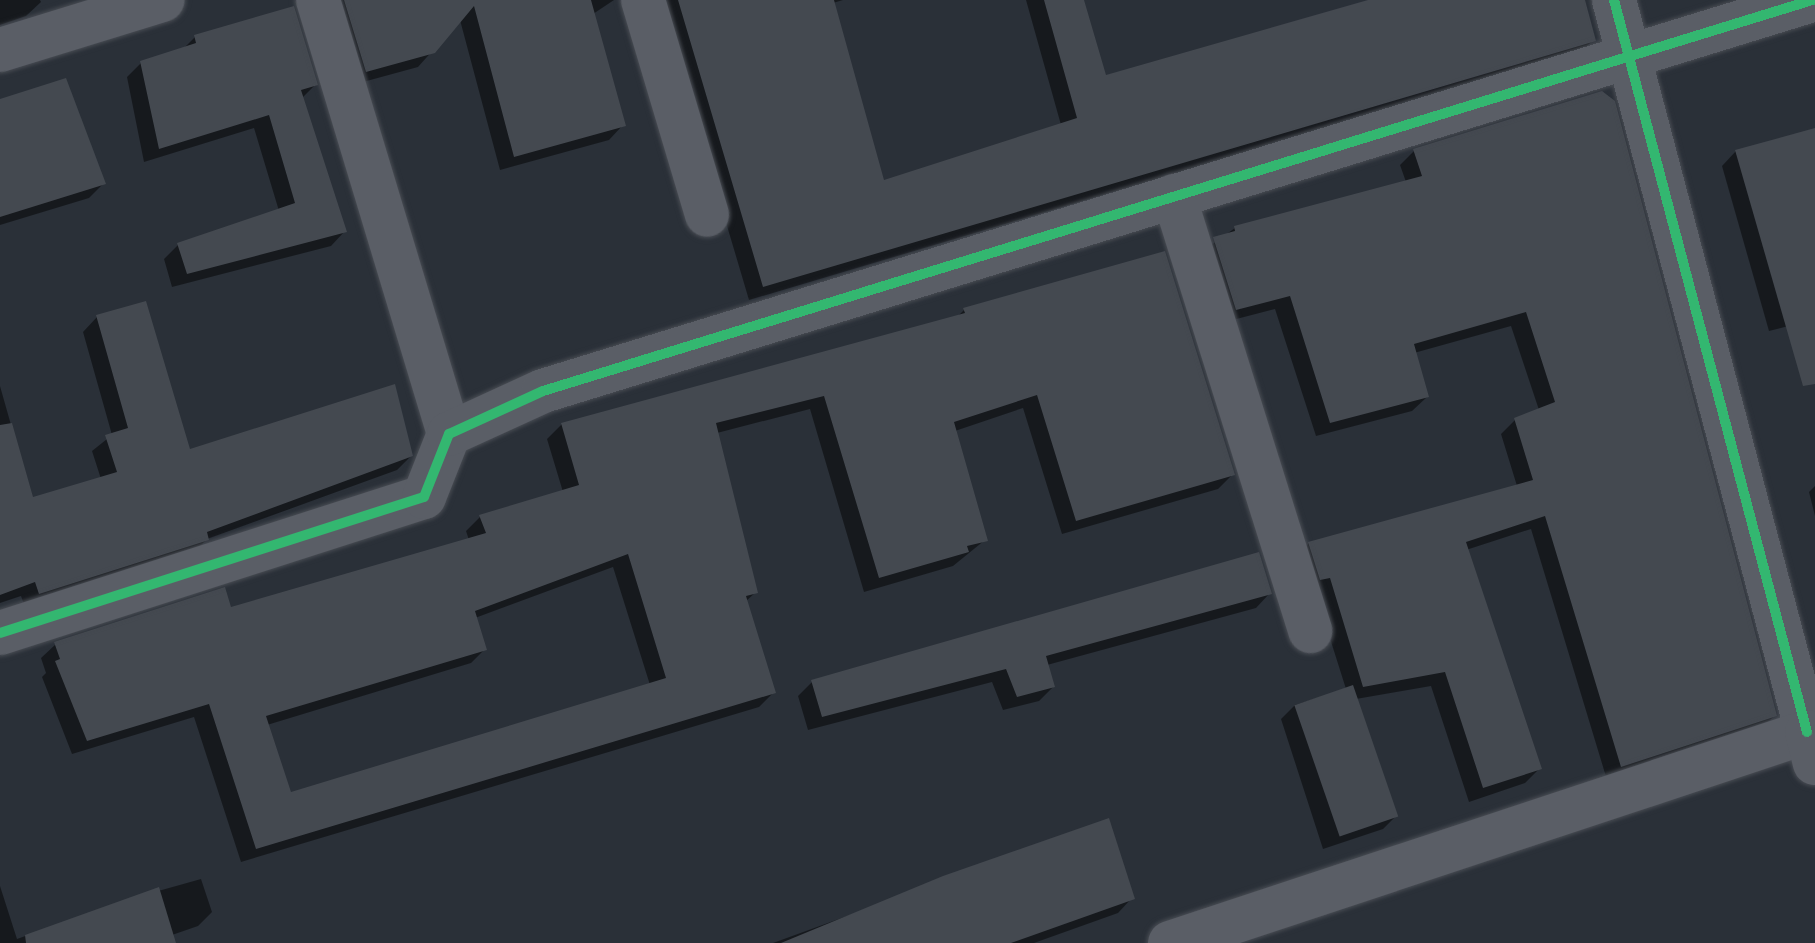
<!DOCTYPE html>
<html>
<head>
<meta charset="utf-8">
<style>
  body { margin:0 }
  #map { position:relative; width:1815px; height:943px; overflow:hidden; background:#2a3038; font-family:Ubuntu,sans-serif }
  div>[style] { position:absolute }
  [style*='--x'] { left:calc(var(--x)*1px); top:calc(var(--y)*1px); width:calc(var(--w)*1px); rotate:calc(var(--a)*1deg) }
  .shadow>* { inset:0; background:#0007 }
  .building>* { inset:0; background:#444950; transform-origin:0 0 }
  .roads { filter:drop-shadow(0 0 2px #484c53) drop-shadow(0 0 2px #484c53) }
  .minor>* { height:44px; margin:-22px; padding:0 22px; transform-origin:22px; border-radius:22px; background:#5a5e66 }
  .cycleway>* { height:10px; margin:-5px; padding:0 5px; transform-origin:5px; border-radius:5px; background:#33b770 }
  span { translate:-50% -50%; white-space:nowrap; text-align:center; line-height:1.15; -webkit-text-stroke:8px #1d2633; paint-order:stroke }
</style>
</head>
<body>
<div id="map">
  <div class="shadow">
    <i style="clip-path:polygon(0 0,40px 0,41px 2px,26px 16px,0 25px)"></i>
    <i style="clip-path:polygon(327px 0,614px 0,593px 14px,623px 125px,609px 140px,500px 170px,460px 20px,418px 67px,352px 85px)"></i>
    <i style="clip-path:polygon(660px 0,843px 0,833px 3px,882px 183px,1061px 125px,1026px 0,1082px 0,1105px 77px,1375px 0,1583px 0,1593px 40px,1579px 54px,749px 300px)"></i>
    <i style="clip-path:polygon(195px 37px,315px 85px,302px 98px,345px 231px,331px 246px,172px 287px,164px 259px,178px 245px,279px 211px,254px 128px,144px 162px,127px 77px,142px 62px,183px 49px)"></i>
    <i style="clip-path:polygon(1601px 93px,1775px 715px,1760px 730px,1607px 780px,1531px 529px,1466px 550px,1539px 769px,1525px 783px,1469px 802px,1431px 686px,1356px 699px,1397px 815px,1383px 829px,1323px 849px,1281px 719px,1295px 705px,1346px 689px,1315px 591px,1295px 558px,1309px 543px,1517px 486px,1501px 434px,1515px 420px,1539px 410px,1511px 326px,1414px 353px,1427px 397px,1412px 411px,1316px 436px,1275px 309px,1221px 323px,1200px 253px,1235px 228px,1406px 182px,1400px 165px,1414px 151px)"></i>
    <i style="clip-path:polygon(0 102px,104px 183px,89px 198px,0 225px)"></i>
    <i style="clip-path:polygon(1815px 131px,1815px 319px,1769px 331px,1722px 166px,1736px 151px)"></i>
    <i style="clip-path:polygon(evenodd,964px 310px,1233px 474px,1218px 489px,1062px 534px,1023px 408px,955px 431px,985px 540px,953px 566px,864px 592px,810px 409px,717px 433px,756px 592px,745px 602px,773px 693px,759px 707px,241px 862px,194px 717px,72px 754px,42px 677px,46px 673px,41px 658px,56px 644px,230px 610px,469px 540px,466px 531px,480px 517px,563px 492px,547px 439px,562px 424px,957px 317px,964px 310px,613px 567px,650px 685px,290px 794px,267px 725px,471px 663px,485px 649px,475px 618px,613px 567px)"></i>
    <i style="clip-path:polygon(97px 317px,189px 452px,411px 456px,397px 470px,207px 539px,192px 554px,25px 607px,21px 596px,0 603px,0 386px,32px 499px,101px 479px,92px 451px,112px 435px,83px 332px)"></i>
    <i style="clip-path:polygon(1815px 486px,1815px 516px,1809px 492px)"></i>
    <i style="clip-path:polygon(1270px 593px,1256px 608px,1047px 665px,1053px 687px,1039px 701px,1003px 710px,992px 682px,808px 730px,798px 696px,812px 682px)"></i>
    <i style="clip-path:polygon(1108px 821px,1132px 898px,1118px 913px,1034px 943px,773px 943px)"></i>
    <i style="clip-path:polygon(201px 879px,212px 912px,198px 926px,172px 935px,174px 943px,0 943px,0 886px,17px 939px,119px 902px)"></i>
  </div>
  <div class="building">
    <i style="clip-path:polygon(344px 0,591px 0,626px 126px,514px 157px,474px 6px,435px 53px,366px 72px)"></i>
    <i style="clip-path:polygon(678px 0,834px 0,884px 180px,1077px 118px,1044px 0,1084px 0,1106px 75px,1368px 0,1585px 0,1596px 41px,763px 287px)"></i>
    <i style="clip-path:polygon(294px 6px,318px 85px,301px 90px,347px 232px,187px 274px,177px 243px,295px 203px,269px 115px,159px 149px,140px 61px,196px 43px,194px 35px)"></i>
    <i style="clip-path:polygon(66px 78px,106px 184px,0 217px,0 99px)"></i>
    <i style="clip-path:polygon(1602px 91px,1615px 101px,1777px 716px,1621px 767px,1545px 516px,1466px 542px,1542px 769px,1483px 788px,1445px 672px,1363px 687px,1330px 578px,1320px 580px,1308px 542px,1533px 480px,1514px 418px,1555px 402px,1526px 312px,1414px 344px,1429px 397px,1330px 423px,1290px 296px,1236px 310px,1213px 237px,1235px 231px,1234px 226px,1422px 176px,1413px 149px)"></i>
    <i style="clip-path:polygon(1815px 128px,1815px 384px,1803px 386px,1735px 150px)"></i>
    <i style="clip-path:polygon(evenodd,1165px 251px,1235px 475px,1076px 521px,1037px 395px,954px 422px,988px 541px,967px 546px,969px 552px,879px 578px,824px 396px,716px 423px,758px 593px,746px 596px,776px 693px,256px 849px,209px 704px,87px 741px,55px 661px,60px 659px,54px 642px,225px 587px,231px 607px,486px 533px,479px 515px,579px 485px,561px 423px,965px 313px,963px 308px,1165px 251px,628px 554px,666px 678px,291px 792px,266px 716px,487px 650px,475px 611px,628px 554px)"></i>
    <i style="clip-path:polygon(146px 301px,190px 449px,395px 384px,413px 456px,207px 532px,209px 540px,39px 594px,35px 582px,0 595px,0 425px,12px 423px,33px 497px,117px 472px,105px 435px,128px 428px,96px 315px)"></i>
    <i style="clip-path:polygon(1259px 552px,1272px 594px,1046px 656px,1055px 687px,1017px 697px,1006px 669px,822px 717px,811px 680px)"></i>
    <i style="left:1353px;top:685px;width:139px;height:62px;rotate:71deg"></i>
    <i style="clip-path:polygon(1109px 818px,1135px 899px,1011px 943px,781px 943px,943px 876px)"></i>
    <i style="clip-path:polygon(159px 887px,176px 943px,26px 943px,25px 935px)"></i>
  </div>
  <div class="roads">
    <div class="minor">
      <i style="--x:318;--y:0;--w:453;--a:73.2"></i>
      <i style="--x:643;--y:0;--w:224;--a:73.4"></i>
      <i style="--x:1614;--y:0;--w:757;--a:75.23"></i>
      <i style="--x:0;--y:50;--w:170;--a:-17.1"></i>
      <i style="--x:1174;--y:196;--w:456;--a:72.6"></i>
      <i style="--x:0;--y:633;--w:445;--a:-17.8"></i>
      <i style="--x:424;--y:497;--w:68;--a:-68.4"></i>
      <i style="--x:449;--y:434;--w:103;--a:-24.6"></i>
      <i style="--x:543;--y:391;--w:1328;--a:-17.12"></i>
      <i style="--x:1170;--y:943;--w:671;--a:-18.33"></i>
      <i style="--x:1807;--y:732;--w:32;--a:76"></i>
    </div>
  </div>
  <div class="cycleway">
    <i style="--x:1614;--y:0;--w:757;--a:75.23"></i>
    <i style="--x:0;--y:633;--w:445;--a:-17.8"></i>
    <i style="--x:424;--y:497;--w:68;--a:-68.4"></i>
    <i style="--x:449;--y:434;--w:103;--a:-24.6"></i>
    <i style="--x:543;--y:391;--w:1328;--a:-17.12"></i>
  </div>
</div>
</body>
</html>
